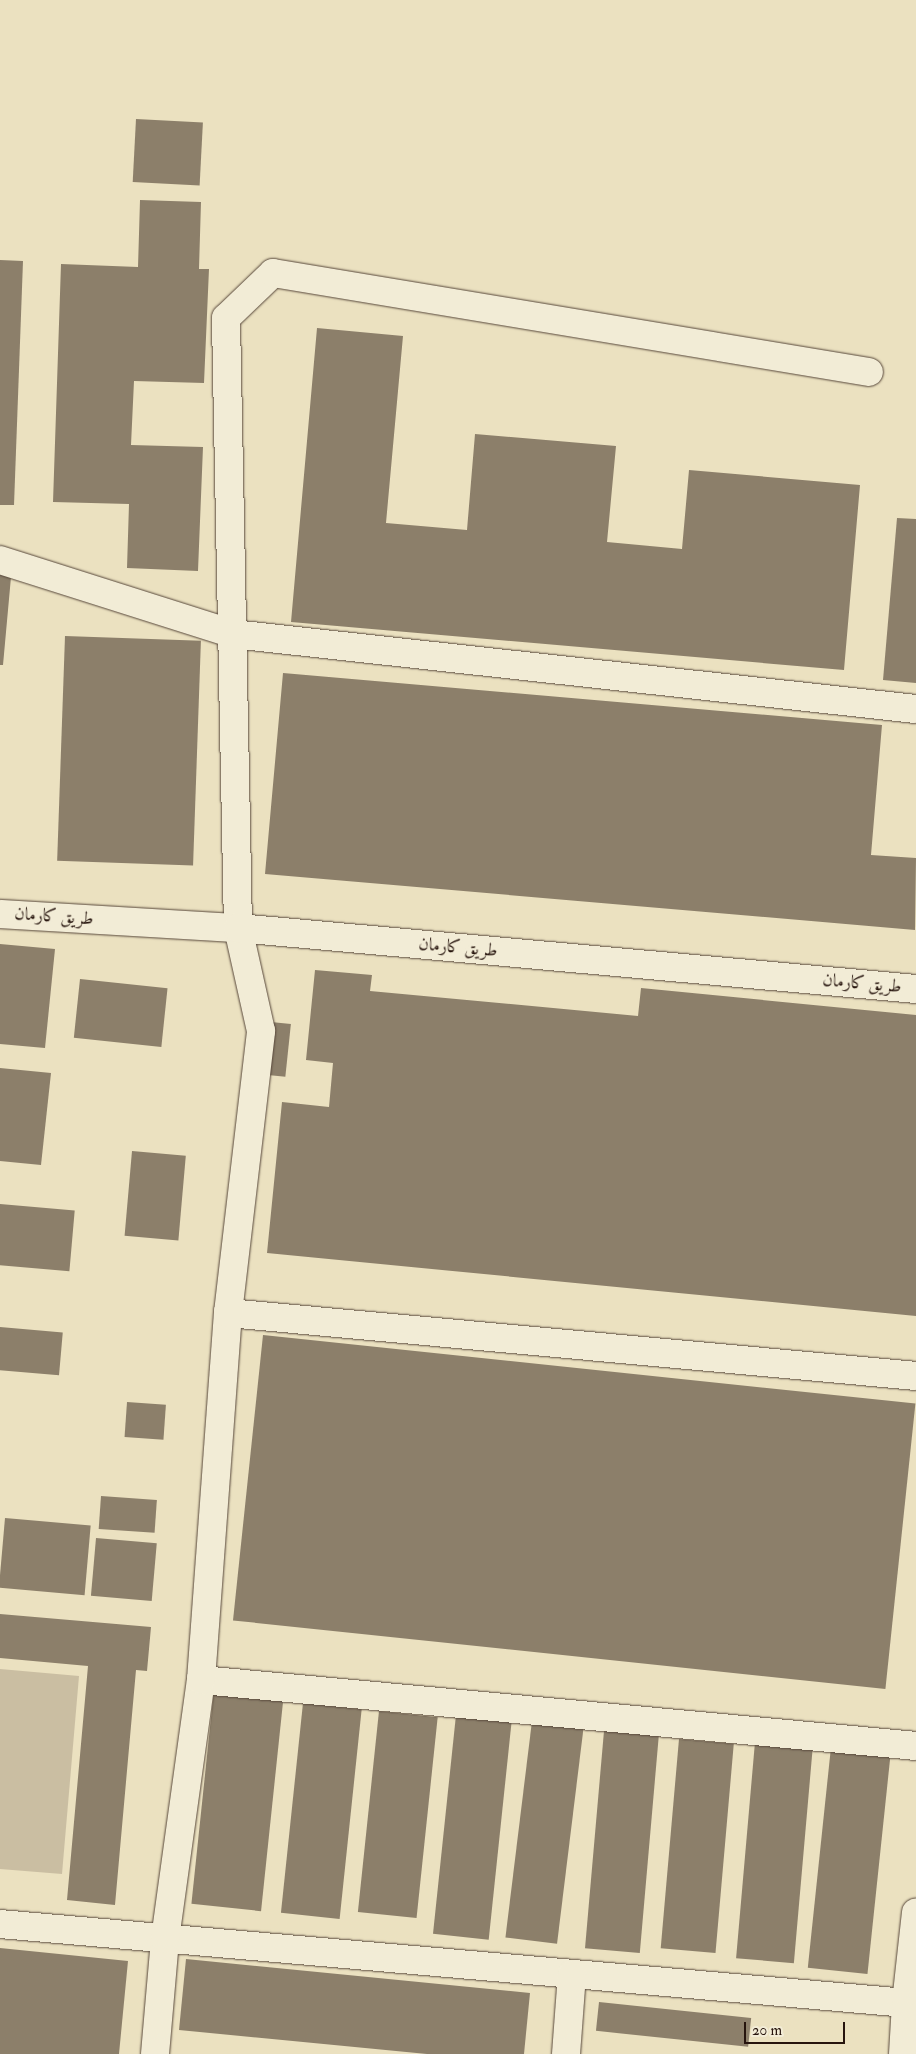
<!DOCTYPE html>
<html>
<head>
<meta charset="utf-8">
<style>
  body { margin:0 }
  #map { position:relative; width:916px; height:2054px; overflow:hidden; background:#ebe1c0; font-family:"IM FELL Double Pica",Amiri,serif }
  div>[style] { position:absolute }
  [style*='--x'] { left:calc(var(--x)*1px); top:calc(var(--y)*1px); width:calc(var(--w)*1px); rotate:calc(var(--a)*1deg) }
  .green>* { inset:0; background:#cabea2 }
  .building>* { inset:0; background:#8c7f6a; transform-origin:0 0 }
  .roads { filter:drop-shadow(0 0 1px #57473a) drop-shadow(0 0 1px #57473a) }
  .minor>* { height:28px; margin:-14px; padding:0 14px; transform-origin:14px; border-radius:14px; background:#f2ecd6 }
  .tertiary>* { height:28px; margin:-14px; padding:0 14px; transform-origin:14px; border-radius:14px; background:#f2ecd6 }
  span { translate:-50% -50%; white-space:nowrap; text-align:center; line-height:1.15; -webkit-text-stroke:4.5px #f2ecd6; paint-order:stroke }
  .street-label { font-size:18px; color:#26140d }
  .scale { position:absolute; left:744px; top:2022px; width:101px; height:22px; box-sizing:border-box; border:2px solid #26140d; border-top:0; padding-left:6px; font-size:15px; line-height:18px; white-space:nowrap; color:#26140d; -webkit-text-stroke:4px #f2ecd6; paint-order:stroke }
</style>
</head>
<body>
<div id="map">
  <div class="green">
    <i style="clip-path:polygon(0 1669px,79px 1676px,62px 1874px,0 1869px)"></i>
  </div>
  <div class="building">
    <i style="left:136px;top:119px;width:67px;height:63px;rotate:3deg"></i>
    <i style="clip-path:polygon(140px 200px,201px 202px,199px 269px,209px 269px,204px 383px,134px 381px,131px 445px,203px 447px,198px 571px,127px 568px,129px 504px,53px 502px,61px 264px,138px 267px)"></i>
    <i style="clip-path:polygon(0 260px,23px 261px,14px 505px,0 505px)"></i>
    <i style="clip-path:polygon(317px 328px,403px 336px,386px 523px,467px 530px,475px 434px,616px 446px,607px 542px,682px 549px,689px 470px,860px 485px,844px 670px,291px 622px)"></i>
    <i style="clip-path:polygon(897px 518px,916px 519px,916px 683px,883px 680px)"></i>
    <i style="clip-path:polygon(0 565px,12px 566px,3px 665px,0 665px)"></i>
    <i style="left:65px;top:636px;width:136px;height:225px;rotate:2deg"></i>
    <i style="clip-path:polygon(283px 673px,882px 725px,871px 855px,916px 858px,915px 930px,265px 874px)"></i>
    <i style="clip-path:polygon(0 944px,55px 949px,45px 1048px,0 1044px)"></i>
    <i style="clip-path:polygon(315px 970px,372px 975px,370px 991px,638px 1016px,641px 988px,916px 1015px,916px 1316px,267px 1253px,282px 1102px,329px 1107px,333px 1063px,306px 1060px)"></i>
    <i style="left:80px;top:979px;width:88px;height:59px;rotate:6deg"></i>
    <i style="left:271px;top:1022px;width:20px;height:53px;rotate:6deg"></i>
    <i style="clip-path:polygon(0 1068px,51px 1073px,41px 1165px,0 1161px)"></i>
    <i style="left:132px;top:1151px;width:54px;height:85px;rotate:5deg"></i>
    <i style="left:0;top:1204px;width:75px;height:61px;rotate:5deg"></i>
    <i style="left:0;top:1327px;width:63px;height:43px;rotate:5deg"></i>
    <i style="left:263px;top:1335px;width:656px;height:287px;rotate:6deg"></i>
    <i style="left:127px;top:1402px;width:39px;height:35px;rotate:4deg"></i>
    <i style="left:101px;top:1496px;width:56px;height:33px;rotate:4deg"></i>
    <i style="left:5px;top:1518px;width:86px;height:70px;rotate:5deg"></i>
    <i style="left:96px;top:1538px;width:61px;height:58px;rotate:5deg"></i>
    <i style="clip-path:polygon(0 1614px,151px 1627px,147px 1671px,136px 1670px,115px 1905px,67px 1900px,88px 1666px,0 1658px)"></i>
    <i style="left:214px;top:1689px;width:70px;height:216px;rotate:6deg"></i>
    <i style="left:303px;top:1703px;width:59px;height:211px;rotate:6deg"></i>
    <i style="left:379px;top:1711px;width:59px;height:202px;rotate:6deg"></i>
    <i style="left:456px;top:1715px;width:56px;height:220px;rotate:6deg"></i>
    <i style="left:532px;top:1721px;width:52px;height:218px;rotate:7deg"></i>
    <i style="left:604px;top:1731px;width:55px;height:218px;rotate:5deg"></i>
    <i style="left:679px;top:1739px;width:55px;height:210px;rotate:5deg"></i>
    <i style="left:755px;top:1742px;width:58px;height:217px;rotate:5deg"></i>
    <i style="left:831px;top:1747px;width:60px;height:222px;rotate:6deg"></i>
    <i style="clip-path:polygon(0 1948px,128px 1961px,119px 2054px,0 2054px)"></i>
    <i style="clip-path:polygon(186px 1959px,530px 1993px,524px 2054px,427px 2054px,179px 2030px)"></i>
    <i style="left:599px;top:2002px;width:153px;height:29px;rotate:6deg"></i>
  </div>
  <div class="roads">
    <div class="minor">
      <i style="--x:0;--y:560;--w:244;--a:17.6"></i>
      <i style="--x:233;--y:634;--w:687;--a:6.27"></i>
      <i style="--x:228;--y:1313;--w:691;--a:5.23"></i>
      <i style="--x:201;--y:1680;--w:718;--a:5.27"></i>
      <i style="--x:0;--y:1924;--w:909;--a:4.98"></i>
      <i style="--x:155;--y:2054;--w:115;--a:-85"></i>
      <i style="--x:165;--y:1939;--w:261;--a:-82.1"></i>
      <i style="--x:201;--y:1680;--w:368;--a:-85.8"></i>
      <i style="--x:228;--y:1313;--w:284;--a:-83.3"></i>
      <i style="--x:261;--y:1031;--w:106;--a:-102.6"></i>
      <i style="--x:238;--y:928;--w:610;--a:-91.13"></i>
      <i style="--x:226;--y:318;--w:65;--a:-43.8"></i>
      <i style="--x:273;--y:273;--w:604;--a:9.43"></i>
      <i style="--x:566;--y:2054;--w:80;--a:-85.7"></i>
      <i style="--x:903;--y:2054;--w:51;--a:-86.6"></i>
      <i style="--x:906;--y:2003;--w:91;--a:-83.7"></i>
    </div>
    <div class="tertiary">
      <i style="--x:0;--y:914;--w:238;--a:3.4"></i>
      <i style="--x:238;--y:928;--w:681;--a:5.14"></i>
    </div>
  </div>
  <div class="street-label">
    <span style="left:54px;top:917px;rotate:4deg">طريق كارمان</span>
    <span style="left:458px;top:948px;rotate:5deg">طريق كارمان</span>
    <span style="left:862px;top:984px;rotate:5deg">طريق كارمان</span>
  </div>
  <div class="scale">20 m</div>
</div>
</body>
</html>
